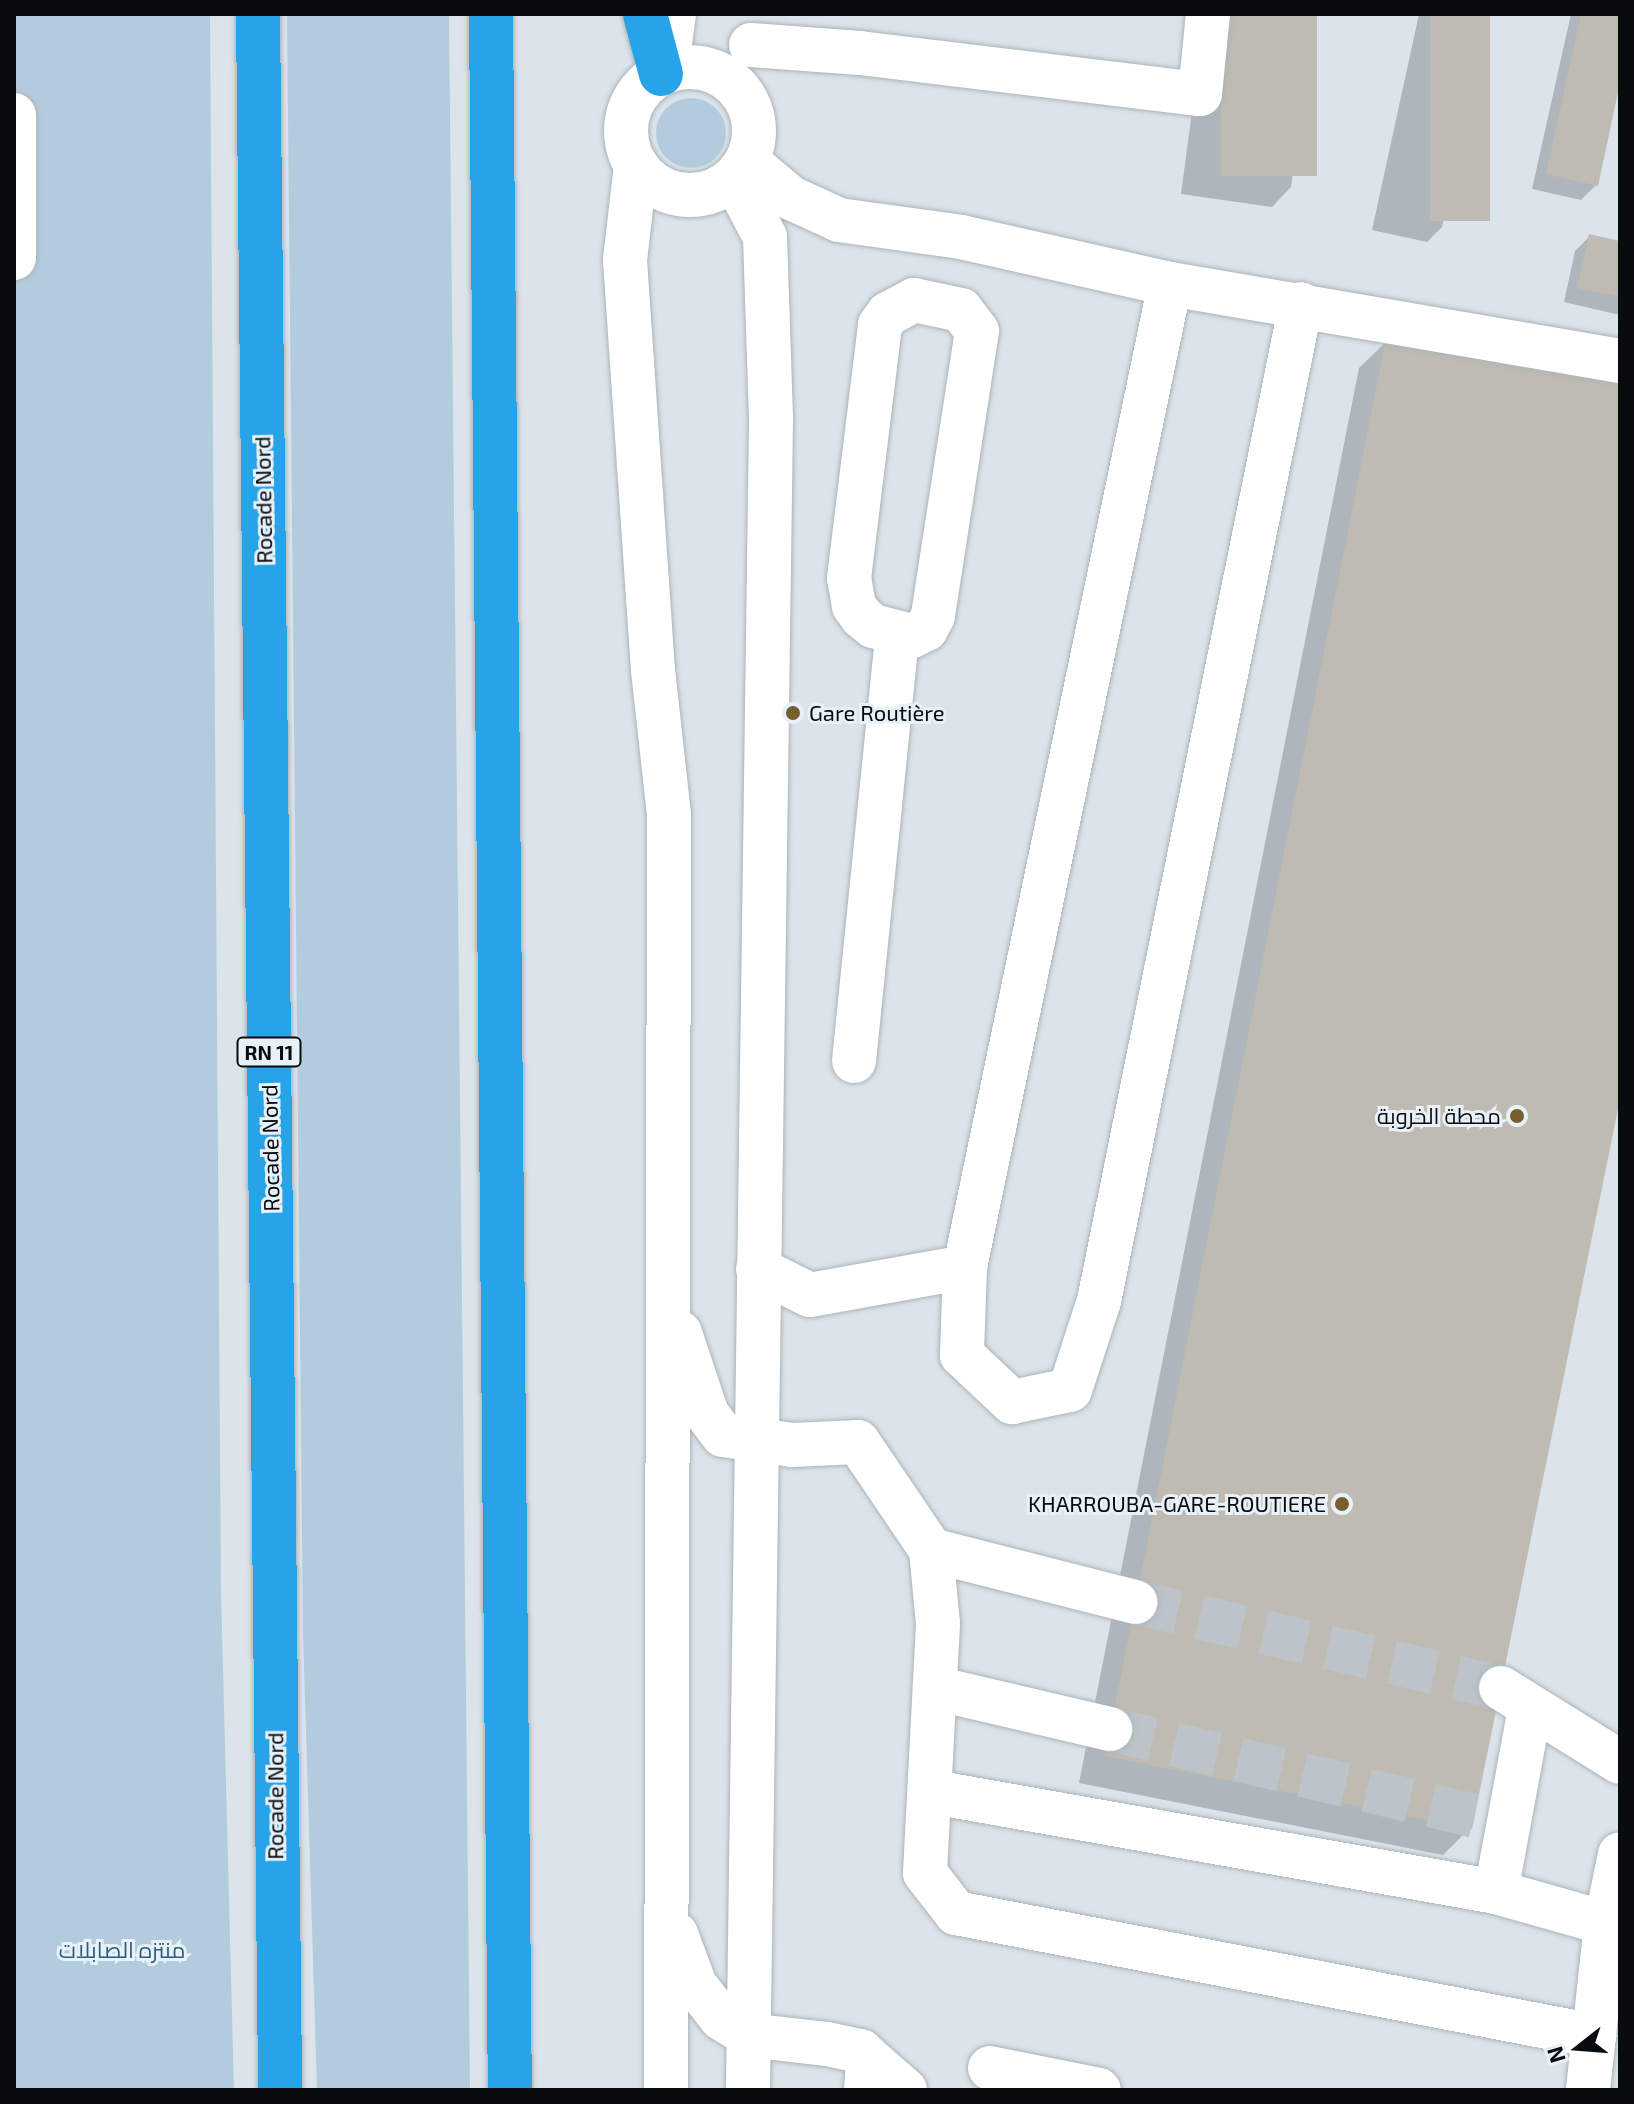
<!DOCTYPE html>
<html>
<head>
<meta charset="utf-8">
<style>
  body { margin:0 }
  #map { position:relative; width:1634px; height:2104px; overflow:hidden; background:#dbe4ea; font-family:"Exo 2",Cairo,sans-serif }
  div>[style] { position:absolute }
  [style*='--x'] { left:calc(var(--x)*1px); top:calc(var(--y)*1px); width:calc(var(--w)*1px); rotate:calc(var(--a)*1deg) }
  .green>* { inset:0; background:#b3ccdd }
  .round { border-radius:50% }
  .shadow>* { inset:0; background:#0003 }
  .building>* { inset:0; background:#bfbab2; transform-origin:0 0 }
  .minor-tunnel>* { height:44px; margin-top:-22px; transform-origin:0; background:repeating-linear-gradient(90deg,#bcc4c9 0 44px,transparent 0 66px) }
  .roads { filter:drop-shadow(0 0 2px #acb4ba) drop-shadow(0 0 2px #acb4ba) }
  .minor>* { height:44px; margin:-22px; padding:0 22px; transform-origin:22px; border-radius:22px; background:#fff }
  .minor>.ring { margin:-22px; padding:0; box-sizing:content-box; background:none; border:44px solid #fff; border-radius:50% }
  .highway>* { height:44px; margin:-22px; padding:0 22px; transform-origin:22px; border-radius:22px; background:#26a4e7 }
  .dots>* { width:22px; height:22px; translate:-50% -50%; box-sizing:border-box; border:4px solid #e8f1f8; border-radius:50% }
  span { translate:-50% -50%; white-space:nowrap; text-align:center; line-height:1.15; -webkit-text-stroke:6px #e8f1f8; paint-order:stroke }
  .shield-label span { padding:2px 6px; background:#e8f1f8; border:2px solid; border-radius:6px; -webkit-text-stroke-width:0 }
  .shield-label { font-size:20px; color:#090c0e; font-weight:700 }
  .street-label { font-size:22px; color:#090c0e }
  .poi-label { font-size:22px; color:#090c0e }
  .left { translate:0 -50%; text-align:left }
  .right { translate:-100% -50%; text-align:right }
  .park-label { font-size:22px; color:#2c5d7b }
  .frame { position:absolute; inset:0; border:16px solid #090c0e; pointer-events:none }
  .north { position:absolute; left:1538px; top:2008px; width:80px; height:80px; -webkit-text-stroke:6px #e8f1f8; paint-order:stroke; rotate:253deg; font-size:22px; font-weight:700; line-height:32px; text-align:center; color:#090c0e }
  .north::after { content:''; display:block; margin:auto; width:28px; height:36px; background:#090c0e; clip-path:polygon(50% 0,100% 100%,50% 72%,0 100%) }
</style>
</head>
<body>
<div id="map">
  <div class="green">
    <i style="clip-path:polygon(14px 14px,210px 14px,221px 1592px,234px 2090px,14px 2090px)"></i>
    <i style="clip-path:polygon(287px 14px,449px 14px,470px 2090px,317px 2090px,303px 1634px)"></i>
    <i class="round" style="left:656px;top:98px;width:70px;height:70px"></i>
  </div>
  <div class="shadow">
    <i style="clip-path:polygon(1205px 14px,1315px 14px,1291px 187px,1272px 207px,1181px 194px)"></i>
    <i style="clip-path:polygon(1419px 14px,1488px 14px,1442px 227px,1427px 242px,1372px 230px)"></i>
    <i style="clip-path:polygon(1571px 14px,1620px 14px,1620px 74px,1596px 185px,1581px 200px,1532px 189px)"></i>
    <i style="clip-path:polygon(1590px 236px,1620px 243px,1620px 315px,1564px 302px,1575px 251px)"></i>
    <i style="clip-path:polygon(1387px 341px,1620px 386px,1620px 1088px,1470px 1828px,1443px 1855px,1079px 1783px,1359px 368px)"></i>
  </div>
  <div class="building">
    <i style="left:1221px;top:14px;width:96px;height:162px"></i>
    <i style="left:1430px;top:14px;width:60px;height:207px"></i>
    <i style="clip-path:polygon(1581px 14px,1620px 14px,1620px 83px,1598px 186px,1546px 174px)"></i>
    <i style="clip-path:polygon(1589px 234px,1620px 241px,1620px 297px,1577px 288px)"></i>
    <i style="clip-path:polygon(1386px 339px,1620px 384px,1620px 1099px,1472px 1829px,1105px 1756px)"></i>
  </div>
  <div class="minor-tunnel">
    <i style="--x:1135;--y:1602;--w:376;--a:13.2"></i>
    <i style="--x:1110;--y:1729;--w:375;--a:13.4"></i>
  </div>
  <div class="roads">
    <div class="minor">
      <i style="--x:751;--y:45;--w:109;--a:4.2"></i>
      <i style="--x:860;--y:53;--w:342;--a:6.9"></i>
      <i style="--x:1200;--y:94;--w:80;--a:-84.3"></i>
      <i class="ring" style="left:626px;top:67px;width:84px;height:84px"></i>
      <i style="--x:666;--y:71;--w:58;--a:-82"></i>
      <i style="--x:14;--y:115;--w:143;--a:90"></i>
      <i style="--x:747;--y:161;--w:57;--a:40.1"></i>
      <i style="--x:791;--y:198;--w:53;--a:24.6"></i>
      <i style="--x:839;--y:220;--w:123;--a:7.9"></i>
      <i style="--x:961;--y:237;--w:214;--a:12.7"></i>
      <i style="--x:1170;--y:284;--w:457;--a:9.7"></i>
      <i style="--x:636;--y:165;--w:96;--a:96.6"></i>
      <i style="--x:625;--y:260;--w:411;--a:86.1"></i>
      <i style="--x:653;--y:670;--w:145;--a:83.7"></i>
      <i style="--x:669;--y:814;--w:1276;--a:90.13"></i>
      <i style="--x:734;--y:178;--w:67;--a:62.3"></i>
      <i style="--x:765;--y:237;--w:182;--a:88.1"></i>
      <i style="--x:771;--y:419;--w:1671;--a:90.79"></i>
      <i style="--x:1170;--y:284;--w:1004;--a:101.78"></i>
      <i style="--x:965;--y:1267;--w:88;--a:92"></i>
      <i style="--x:962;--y:1355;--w:69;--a:43.2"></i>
      <i style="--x:1012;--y:1402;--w:59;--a:-11.7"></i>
      <i style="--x:1070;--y:1390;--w:94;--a:-72"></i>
      <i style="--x:1099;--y:1301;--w:1017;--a:-78.55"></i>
      <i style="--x:914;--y:300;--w:48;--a:12"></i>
      <i style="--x:961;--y:310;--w:26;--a:53"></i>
      <i style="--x:977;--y:331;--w:288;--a:98.8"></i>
      <i style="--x:933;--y:616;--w:15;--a:118"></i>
      <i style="--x:926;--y:629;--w:16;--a:153"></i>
      <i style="--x:912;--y:636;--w:40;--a:-165.6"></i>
      <i style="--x:873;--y:626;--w:14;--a:-141"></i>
      <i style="--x:862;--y:617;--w:14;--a:-126"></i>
      <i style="--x:854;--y:606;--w:28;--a:-100"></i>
      <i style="--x:849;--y:578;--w:255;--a:-83"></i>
      <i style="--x:880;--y:325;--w:14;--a:-54"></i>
      <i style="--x:888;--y:314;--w:30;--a:-28"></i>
      <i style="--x:854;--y:1061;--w:429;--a:-84.2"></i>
      <i style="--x:758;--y:1269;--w:58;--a:26.6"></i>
      <i style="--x:810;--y:1295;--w:158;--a:-10.2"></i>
      <i style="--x:680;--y:1333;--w:85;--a:71.6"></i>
      <i style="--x:707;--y:1414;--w:26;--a:53"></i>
      <i style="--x:723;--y:1435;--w:70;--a:8.2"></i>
      <i style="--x:792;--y:1445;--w:66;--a:-2.6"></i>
      <i style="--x:858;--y:1442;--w:130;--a:55.9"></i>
      <i style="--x:931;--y:1550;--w:74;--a:84.6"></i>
      <i style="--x:938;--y:1624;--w:249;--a:93"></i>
      <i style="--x:925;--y:1873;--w:51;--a:52.2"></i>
      <i style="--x:956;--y:1913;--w:650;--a:10.91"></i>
      <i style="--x:931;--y:1550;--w:211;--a:14.3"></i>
      <i style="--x:935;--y:1688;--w:180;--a:13.2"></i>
      <i style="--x:1501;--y:1688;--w:140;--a:31.9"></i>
      <i style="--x:933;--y:1792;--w:572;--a:10.07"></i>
      <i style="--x:1496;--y:1892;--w:129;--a:15.8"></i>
      <i style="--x:1496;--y:1892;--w:187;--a:-79.5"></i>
      <i style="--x:676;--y:1934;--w:54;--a:69.6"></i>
      <i style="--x:695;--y:1985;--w:42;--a:51.8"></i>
      <i style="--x:721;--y:2018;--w:32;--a:32"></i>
      <i style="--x:748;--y:2035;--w:80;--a:6.5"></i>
      <i style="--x:827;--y:2044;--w:35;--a:12"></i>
      <i style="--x:861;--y:2051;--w:10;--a:45"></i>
      <i style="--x:990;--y:2068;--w:111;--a:11.4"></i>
      <i style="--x:866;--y:2090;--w:32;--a:-86"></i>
      <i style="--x:868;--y:2058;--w:49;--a:40.9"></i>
      <i style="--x:1588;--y:2090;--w:168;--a:-83.8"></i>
      <i style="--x:1606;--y:1923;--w:70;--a:-78.5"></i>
    </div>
    <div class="highway">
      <i style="--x:258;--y:14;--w:2076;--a:89.39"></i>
      <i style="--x:491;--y:14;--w:2076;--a:89.48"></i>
      <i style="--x:645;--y:14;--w:62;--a:75.1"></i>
    </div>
  </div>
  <div class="dots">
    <i style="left:793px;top:713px;background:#765e2f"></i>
    <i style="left:1517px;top:1116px;background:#765e2f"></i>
    <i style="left:1342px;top:1504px;background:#765e2f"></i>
  </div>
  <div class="shield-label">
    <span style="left:269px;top:1052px">RN 11</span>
  </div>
  <div class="street-label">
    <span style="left:263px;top:500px;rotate:-91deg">Rocade Nord</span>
    <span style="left:270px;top:1148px;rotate:-91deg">Rocade Nord</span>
    <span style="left:275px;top:1796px;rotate:-90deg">Rocade Nord</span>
  </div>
  <div class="poi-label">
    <span class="left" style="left:809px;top:713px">Gare Routière</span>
    <span class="right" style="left:1501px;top:1116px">محطة الخروبة</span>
    <span class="right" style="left:1326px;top:1504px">KHARROUBA-GARE-ROUTIERE</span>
  </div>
  <div class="park-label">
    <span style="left:122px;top:1950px">منتزه الصابلات</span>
  </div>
  <div class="frame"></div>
  <div class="north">N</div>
</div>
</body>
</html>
